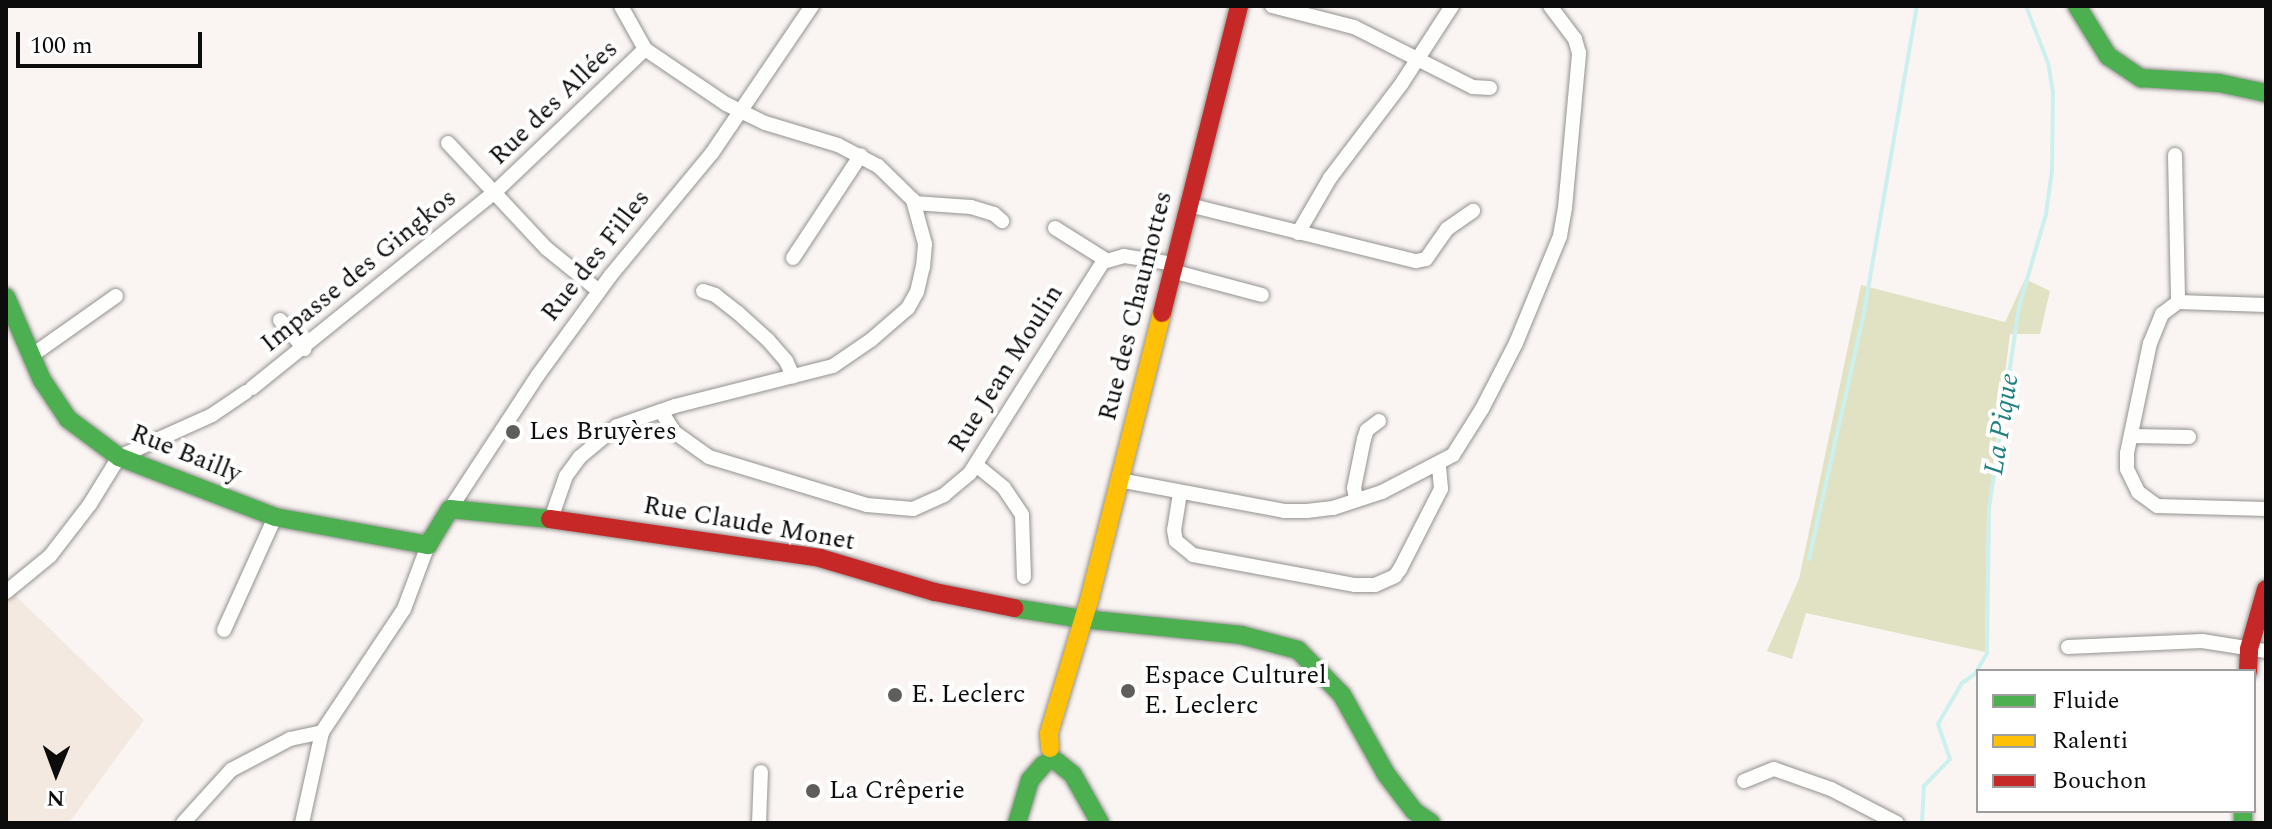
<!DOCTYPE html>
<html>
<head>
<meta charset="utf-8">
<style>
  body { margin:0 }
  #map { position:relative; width:2272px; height:829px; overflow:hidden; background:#faf5f2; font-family:Spectral,serif }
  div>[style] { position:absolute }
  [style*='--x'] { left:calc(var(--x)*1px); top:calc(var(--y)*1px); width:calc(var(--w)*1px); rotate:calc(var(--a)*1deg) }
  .farmland>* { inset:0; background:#f4e9e0 }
  .forest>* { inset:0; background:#e0e2c3 }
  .stream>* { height:4px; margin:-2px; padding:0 2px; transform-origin:2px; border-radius:2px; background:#ccf0ee }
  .roads { filter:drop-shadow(0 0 2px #939190) drop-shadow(0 0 2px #939190) }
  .street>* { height:14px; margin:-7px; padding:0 7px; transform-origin:7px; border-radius:7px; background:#fefefd }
  .fast>* { height:18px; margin:-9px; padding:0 9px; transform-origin:9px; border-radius:9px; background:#4caf50 }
  .slow>* { height:18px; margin:-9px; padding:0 9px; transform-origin:9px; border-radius:9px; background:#ffc107 }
  .jam>* { height:18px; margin:-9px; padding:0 9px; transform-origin:9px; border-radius:9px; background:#c62828 }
  .dots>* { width:22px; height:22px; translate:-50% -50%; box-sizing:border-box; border:4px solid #fff; border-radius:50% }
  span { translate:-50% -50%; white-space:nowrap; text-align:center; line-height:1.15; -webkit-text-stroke:8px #fff; paint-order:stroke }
  .street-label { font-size:26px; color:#0c0c0c }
  .poi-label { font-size:26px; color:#0c0c0c }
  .left { translate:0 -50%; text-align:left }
  .water-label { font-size:28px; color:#238082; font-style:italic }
  .frame { position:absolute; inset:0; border:8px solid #0c0c0c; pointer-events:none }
  .legend { position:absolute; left:1976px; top:669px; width:280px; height:144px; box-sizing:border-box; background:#fff; border:2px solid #9e9e9e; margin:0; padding:10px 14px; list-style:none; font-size:24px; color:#0c0c0c }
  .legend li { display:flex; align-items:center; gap:16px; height:40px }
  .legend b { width:40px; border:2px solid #9e9e9e }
  .north { position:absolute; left:16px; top:733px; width:80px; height:80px; -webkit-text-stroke:6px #fff; paint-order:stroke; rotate:181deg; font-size:22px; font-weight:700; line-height:32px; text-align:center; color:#0c0c0c }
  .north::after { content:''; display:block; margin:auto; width:28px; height:36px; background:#0c0c0c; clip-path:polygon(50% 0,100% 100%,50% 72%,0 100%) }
  .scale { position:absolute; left:16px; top:32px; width:186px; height:36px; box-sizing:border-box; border:4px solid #0c0c0c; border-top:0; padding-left:10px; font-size:24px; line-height:28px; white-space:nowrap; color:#0c0c0c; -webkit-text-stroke:6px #fff; paint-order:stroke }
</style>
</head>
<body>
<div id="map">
  <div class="farmland">
    <i style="clip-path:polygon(6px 579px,18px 598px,144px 720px,69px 823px,6px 823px)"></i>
  </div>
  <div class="forest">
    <i style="clip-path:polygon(2025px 279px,2050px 291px,2040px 334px,2010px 334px,1987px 514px,1985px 652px,1806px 613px,1792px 659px,1767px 651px,1799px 579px,1861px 285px,2005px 322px)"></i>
  </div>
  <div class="stream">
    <i style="--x:1809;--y:559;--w:247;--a:-77.4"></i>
    <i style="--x:1863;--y:318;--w:317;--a:-80.2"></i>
    <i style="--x:1922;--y:823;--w:37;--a:-87"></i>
    <i style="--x:1924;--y:786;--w:37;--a:-46"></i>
    <i style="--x:1950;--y:759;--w:37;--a:-109"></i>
    <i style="--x:1938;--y:724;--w:48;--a:-59.7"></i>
    <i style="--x:1962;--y:683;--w:16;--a:-35"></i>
    <i style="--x:1975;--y:674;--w:24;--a:-60"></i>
    <i style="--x:1987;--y:653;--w:145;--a:-89.2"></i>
    <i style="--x:1989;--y:508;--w:203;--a:-81.5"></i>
    <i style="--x:2019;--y:307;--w:97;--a:-73.8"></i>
    <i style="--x:2046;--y:214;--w:43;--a:-82.1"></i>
    <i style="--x:2052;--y:171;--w:78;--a:-89.3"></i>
    <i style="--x:2053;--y:93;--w:30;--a:-99"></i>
    <i style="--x:2048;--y:63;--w:61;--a:-111.1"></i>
  </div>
  <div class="roads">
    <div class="street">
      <i style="--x:1272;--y:6;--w:85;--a:14.4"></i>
      <i style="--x:1354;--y:27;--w:133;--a:26.8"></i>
      <i style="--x:1473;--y:87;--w:17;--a:3"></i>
      <i style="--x:448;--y:143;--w:144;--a:47"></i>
      <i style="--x:546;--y:248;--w:68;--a:39.1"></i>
      <i style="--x:2175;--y:155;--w:147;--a:88.8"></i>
      <i style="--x:914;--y:203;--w:57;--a:4"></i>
      <i style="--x:971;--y:207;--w:24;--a:17"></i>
      <i style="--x:994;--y:214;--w:11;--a:41"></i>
      <i style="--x:1189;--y:205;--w:234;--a:13.9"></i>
      <i style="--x:1416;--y:261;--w:10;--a:-11"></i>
      <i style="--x:1426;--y:259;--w:37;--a:-55"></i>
      <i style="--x:1447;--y:229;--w:32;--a:-35"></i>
      <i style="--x:1055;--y:228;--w:60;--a:32.1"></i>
      <i style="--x:1298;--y:233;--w:64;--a:-59.8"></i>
      <i style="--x:1330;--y:178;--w:119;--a:-52.8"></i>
      <i style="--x:1402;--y:83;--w:92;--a:-57"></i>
      <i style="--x:793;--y:258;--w:123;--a:-56.6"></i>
      <i style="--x:1172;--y:271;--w:93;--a:14.9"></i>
      <i style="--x:703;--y:291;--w:13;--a:18"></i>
      <i style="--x:715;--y:295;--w:28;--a:38"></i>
      <i style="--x:737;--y:312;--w:42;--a:42.1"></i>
      <i style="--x:768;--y:340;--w:28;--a:49"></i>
      <i style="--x:786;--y:361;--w:17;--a:65"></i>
      <i style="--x:2266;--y:305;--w:88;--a:-178"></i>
      <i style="--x:2178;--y:302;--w:20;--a:143"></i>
      <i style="--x:2162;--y:314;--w:31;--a:112"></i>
      <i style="--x:2150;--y:343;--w:112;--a:101.8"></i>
      <i style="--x:2127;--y:453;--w:16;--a:90"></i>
      <i style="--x:2127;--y:469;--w:25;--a:64"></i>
      <i style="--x:2138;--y:492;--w:24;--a:36"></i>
      <i style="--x:2157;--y:506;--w:109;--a:1.6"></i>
      <i style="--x:280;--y:320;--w:38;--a:50"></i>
      <i style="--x:31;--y:356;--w:104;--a:-35.2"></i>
      <i style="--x:252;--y:388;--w:314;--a:-38.9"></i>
      <i style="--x:496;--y:191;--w:206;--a:-43.6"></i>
      <i style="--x:661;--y:411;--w:25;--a:58"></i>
      <i style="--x:674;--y:432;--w:43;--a:35.5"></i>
      <i style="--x:709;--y:457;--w:165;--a:16.9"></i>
      <i style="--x:867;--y:505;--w:46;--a:5"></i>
      <i style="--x:913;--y:509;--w:34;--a:-24"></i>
      <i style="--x:944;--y:495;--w:34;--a:-40"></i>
      <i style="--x:970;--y:473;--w:249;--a:-57.8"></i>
      <i style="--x:1103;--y:262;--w:22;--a:-16"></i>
      <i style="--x:1124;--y:256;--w:51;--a:9.1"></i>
      <i style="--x:2131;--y:436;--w:58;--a:1"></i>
      <i style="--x:976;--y:465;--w:36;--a:39"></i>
      <i style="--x:1004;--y:488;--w:32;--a:56"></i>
      <i style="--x:1022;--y:515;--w:62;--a:88.2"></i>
      <i style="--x:1119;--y:480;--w:168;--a:10.6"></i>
      <i style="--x:1284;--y:511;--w:23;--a:0"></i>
      <i style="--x:1307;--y:511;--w:26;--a:-7"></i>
      <i style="--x:1333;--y:508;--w:52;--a:-18.1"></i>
      <i style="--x:1382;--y:492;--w:80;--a:-27.5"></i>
      <i style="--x:1453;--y:455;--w:54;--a:-57.8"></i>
      <i style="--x:1482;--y:409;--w:74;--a:-62.7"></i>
      <i style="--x:1516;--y:343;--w:116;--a:-67.6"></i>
      <i style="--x:1560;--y:236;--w:28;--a:-80"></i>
      <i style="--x:1565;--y:208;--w:156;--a:-84.8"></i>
      <i style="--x:1579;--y:53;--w:15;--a:-106"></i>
      <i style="--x:1575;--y:39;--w:41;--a:-127.1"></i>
      <i style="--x:1180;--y:493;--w:37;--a:99"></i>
      <i style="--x:1174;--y:530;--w:11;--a:80"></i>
      <i style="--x:1176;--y:541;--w:22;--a:39"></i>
      <i style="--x:1193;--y:555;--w:165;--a:10.5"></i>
      <i style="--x:1355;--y:585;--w:20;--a:0"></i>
      <i style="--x:1375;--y:585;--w:22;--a:-24"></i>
      <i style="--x:1395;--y:576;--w:9;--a:-54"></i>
      <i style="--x:1400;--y:569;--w:90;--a:-62.9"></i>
      <i style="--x:1441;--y:489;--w:24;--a:-95"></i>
      <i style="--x:1356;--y:500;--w:12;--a:-99"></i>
      <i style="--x:1354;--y:488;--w:50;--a:-78.5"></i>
      <i style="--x:1364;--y:439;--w:9;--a:-72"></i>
      <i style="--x:1367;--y:430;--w:15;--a:-37"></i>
      <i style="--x:450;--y:509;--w:160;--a:-56.7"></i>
      <i style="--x:538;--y:375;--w:124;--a:-53.9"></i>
      <i style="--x:611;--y:275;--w:158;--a:-50.4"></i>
      <i style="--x:712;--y:153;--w:178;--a:-55.8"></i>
      <i style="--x:551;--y:519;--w:46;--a:-70.8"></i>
      <i style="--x:566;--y:476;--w:24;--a:-54"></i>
      <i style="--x:580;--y:457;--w:48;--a:-40"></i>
      <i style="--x:617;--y:426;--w:61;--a:-19"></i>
      <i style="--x:675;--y:406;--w:163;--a:-14.2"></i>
      <i style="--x:833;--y:366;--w:46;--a:-34.4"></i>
      <i style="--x:871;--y:340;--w:49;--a:-40.9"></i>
      <i style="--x:908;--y:308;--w:18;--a:-61"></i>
      <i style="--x:917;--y:292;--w:26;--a:-77"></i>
      <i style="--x:923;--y:267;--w:23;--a:-85"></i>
      <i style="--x:925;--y:244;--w:46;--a:-105.3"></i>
      <i style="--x:913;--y:200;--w:49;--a:-135.8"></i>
      <i style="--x:878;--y:166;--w:45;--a:-152.3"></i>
      <i style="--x:838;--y:145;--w:76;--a:-163.2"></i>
      <i style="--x:765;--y:123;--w:43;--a:-154"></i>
      <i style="--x:726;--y:104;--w:98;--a:-145.8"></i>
      <i style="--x:645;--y:49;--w:49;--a:-119.2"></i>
      <i style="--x:6;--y:592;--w:57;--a:-39.3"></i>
      <i style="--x:50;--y:556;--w:66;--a:-52.4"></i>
      <i style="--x:90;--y:504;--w:55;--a:-58.3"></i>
      <i style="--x:119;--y:457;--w:102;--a:-24.3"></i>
      <i style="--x:212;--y:415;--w:41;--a:-34.1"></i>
      <i style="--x:224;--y:630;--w:124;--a:-65.7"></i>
      <i style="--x:2068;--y:647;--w:134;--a:-2.6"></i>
      <i style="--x:2202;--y:641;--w:65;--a:8.9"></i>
      <i style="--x:1744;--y:781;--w:32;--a:-22"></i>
      <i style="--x:1774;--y:769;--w:60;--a:19.3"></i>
      <i style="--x:1831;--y:789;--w:74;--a:27.3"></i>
      <i style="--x:183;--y:823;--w:72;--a:-47.8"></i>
      <i style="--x:231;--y:770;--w:67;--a:-27.7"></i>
      <i style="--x:290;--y:739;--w:33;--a:-12"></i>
      <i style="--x:302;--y:823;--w:93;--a:-77.6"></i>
      <i style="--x:322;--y:732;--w:148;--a:-56.3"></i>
      <i style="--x:404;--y:609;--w:68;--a:-69.4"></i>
      <i style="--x:759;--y:823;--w:51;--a:-87.8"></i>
    </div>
    <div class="fast">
      <i style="--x:2077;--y:6;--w:59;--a:58.2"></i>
      <i style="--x:2108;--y:56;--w:40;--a:34"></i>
      <i style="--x:2141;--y:78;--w:78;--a:3.7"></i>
      <i style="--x:2219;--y:83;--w:48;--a:12"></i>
      <i style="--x:6;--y:297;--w:90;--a:66.6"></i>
      <i style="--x:42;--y:380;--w:47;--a:56.3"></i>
      <i style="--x:68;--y:419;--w:64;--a:36.7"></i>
      <i style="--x:119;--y:457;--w:167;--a:21"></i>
      <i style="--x:275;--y:517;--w:156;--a:10.4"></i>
      <i style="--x:428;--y:545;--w:42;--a:-58.6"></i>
      <i style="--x:450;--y:509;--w:100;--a:5.7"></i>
      <i style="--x:1014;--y:608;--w:70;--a:9.1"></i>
      <i style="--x:1083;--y:619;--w:159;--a:5.8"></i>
      <i style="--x:1241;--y:635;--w:59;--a:14.7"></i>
      <i style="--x:1298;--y:650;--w:63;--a:45.6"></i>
      <i style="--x:1342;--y:695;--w:90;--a:60.9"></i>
      <i style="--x:1386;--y:774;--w:46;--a:52.9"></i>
      <i style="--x:1414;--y:811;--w:21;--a:35"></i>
      <i style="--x:1056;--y:761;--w:22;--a:39"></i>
      <i style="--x:1073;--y:775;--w:55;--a:60.6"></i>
      <i style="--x:2243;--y:811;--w:12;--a:90"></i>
      <i style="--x:1017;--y:823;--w:45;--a:-73.2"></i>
      <i style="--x:1030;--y:780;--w:21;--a:-49"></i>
    </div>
    <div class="slow">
      <i style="--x:1050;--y:748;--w:15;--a:-94"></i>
      <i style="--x:1049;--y:733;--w:142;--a:-73.2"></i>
      <i style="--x:1090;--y:597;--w:293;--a:-75.8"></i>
    </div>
    <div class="jam">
      <i style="--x:1162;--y:313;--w:317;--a:-75.9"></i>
      <i style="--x:550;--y:519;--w:273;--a:8.2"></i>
      <i style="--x:820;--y:558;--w:120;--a:16.5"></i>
      <i style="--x:935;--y:592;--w:81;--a:11.4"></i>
      <i style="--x:2248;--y:671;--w:22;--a:-87"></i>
      <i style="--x:2249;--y:649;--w:62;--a:-74.2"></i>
    </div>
  </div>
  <div class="dots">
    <i style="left:513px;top:432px;background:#5f5e5c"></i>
    <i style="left:1128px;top:691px;background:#5f5e5c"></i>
    <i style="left:895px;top:695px;background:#5f5e5c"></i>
    <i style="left:813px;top:791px;background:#5f5e5c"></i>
  </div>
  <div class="street-label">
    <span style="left:554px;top:103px;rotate:-44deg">Rue des Allées</span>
    <span style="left:596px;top:256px;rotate:-52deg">Rue des Filles</span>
    <span style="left:359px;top:271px;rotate:-39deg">Impasse des Gingkos</span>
    <span style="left:1136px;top:306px;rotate:-76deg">Rue des Chaumottes</span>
    <span style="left:1006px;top:369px;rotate:-58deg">Rue Jean Moulin</span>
    <span style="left:186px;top:454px;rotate:22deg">Rue Bailly</span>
    <span style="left:749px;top:524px;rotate:10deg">Rue Claude Monet</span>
  </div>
  <div class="poi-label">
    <span class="left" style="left:529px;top:432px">Les Bruyères</span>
    <span class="left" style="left:1144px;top:691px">Espace Culturel<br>E. Leclerc</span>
    <span class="left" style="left:911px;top:695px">E. Leclerc</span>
    <span class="left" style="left:829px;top:791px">La Crêperie</span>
  </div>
  <div class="water-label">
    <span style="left:2002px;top:424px;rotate:-81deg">La Pique</span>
  </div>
  <div class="frame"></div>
  <ul class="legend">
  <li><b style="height:10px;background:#4caf50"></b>Fluide</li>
  <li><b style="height:10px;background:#ffc107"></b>Ralenti</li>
  <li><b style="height:10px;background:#c62828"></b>Bouchon</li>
  </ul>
  <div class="north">N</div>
  <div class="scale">100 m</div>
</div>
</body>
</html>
